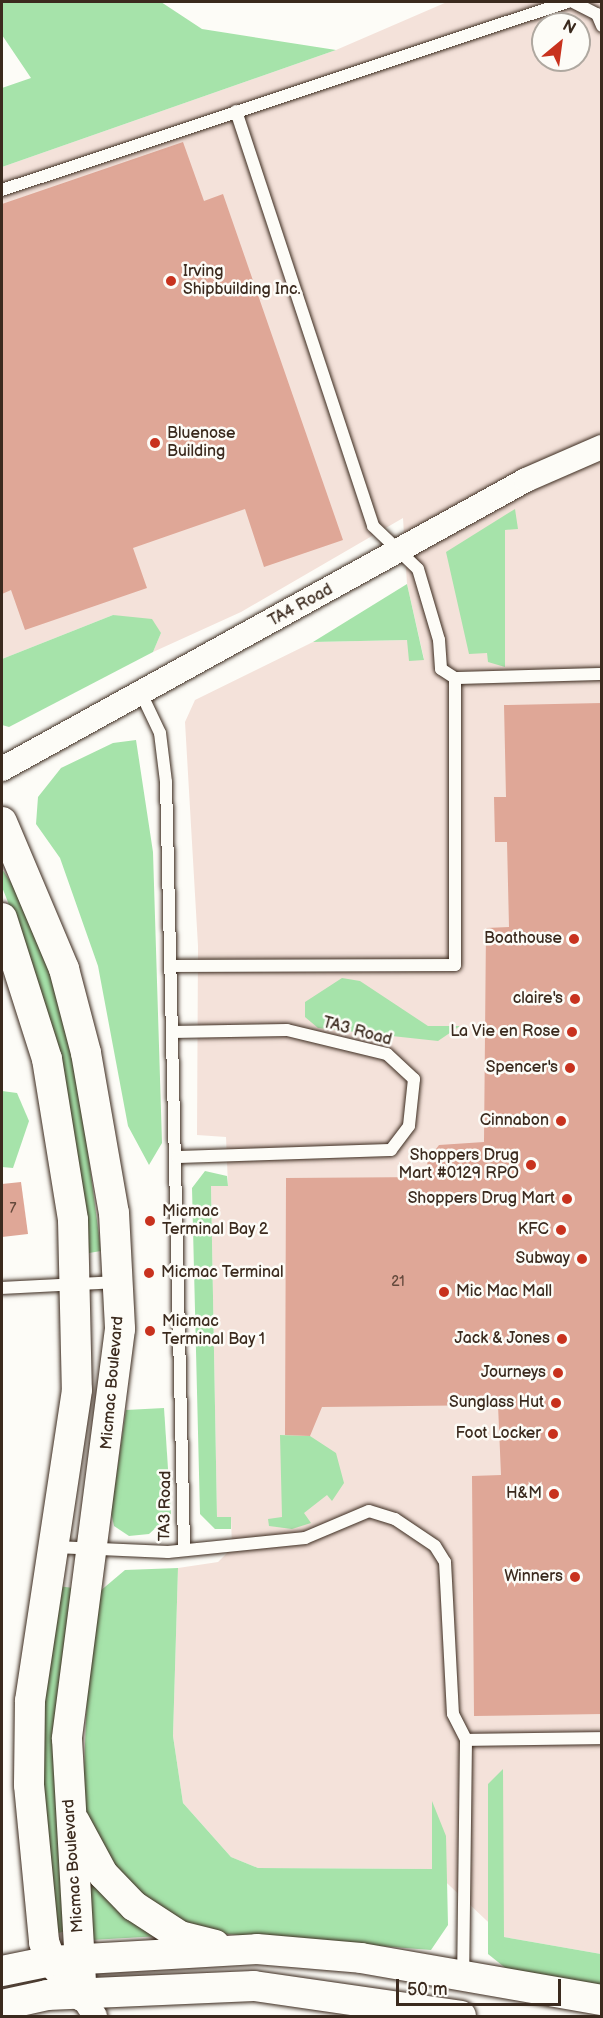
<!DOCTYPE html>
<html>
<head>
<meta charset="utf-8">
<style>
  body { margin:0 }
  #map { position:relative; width:603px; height:2018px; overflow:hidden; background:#fdfcf7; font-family:"Balsamiq Sans",sans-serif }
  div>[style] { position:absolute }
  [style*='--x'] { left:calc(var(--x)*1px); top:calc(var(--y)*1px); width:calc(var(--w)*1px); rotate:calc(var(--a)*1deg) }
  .built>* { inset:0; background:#f4e2da }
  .green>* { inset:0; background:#a6e3aa }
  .building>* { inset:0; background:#dfa797 }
  .roads { filter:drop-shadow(0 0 2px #3b2a1e) drop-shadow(0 0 2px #3b2a1e) }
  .service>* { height:12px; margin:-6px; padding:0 6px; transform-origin:6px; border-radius:6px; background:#fdfcf7 }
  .minor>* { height:24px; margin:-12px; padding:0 12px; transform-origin:12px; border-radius:12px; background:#fdfcf7 }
  .tertiary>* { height:30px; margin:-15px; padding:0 15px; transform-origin:15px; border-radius:15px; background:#fdfcf7 }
  .dots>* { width:16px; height:16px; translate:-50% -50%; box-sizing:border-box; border:3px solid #fdfcf7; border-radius:50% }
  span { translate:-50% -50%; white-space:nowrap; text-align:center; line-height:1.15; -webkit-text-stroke:5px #fdfcf7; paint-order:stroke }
  .number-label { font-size:14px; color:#64493c }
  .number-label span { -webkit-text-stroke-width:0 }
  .poi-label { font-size:16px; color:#3b2a1e }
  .left { translate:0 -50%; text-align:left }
  .right { translate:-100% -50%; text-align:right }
  .street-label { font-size:16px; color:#3b2a1e }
  .frame { position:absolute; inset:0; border:3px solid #3b2a1e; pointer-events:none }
  .north { position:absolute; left:531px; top:12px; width:60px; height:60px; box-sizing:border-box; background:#fdfcf7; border:2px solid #afa8a0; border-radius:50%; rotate:29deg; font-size:16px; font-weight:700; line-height:24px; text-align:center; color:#3b2a1e }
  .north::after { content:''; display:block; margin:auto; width:21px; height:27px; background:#c8321e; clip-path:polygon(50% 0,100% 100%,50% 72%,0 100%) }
  .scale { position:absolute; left:396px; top:1979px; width:165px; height:27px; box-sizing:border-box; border:3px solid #3b2a1e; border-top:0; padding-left:8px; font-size:18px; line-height:21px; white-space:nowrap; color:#3b2a1e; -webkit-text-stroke:4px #fdfcf7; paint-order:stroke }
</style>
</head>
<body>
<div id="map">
  <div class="built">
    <i style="clip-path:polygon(evenodd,447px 2px,601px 2px,601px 1954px,504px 1937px,432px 1869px,258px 1868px,231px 1857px,183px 1803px,173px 1736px,178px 1568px,218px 1562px,232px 1548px,231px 1517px,217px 1517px,211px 1186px,228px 1186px,226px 1137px,197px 1135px,198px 946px,185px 722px,195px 700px,313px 642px,407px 640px,424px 659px,407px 584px,403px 518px,241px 612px,153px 652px,161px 633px,113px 615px,2px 659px,2px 167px,336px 50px,447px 2px,543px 24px,579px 24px,579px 60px,543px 60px,543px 24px)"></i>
  </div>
  <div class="green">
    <i style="clip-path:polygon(2px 2px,161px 2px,202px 29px,336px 50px,2px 167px,2px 88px,31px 78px,2px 35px)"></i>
    <i style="clip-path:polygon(515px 509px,518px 529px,505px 530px,505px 667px,488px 662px,487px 653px,469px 654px,446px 552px)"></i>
    <i style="clip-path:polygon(407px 584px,424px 660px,409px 661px,407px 640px,313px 642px)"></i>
    <i style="clip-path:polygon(113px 615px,152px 619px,161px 633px,153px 652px,9px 727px,2px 725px,2px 659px)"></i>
    <i style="clip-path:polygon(136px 740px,153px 852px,162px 1143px,149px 1165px,128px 1126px,98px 966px,60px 858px,36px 824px,38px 797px,61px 768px,113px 743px)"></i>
    <i style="clip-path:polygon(2px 869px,24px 902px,47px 961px,77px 1068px,101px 1251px,89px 1253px,79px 1172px,32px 963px,2px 887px)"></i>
    <i style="clip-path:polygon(342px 978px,360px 981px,428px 1026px,460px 1026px,438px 1041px,318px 1028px,305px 1017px,305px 1002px)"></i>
    <i style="clip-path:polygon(2px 1091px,17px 1093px,29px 1121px,13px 1168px,2px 1167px)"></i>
    <i style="clip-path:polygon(205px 1171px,227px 1176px,228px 1186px,211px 1186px,217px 1517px,231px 1517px,231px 1529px,215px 1529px,200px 1514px,192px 1188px)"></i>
    <i style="clip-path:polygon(164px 1408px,171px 1514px,149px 1534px,129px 1536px,114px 1526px,111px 1512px,126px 1410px)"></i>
    <i style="clip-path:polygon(280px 1435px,310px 1436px,336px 1453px,344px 1483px,332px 1501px,327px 1495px,304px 1513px,311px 1523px,292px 1529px,269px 1526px,268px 1519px,282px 1517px)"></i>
    <i style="clip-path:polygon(178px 1568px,173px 1736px,183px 1803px,231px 1857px,258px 1868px,432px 1869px,432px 1801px,446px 1836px,448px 1925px,431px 1950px,201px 1932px,139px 1898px,91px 1834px,83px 1798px,88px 1665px,99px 1592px,125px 1570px)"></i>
    <i style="clip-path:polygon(58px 1586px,73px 1588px,71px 1930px,58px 1933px,44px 1831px,42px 1698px)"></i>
    <i style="clip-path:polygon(503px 1769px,504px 1937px,601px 1954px,601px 1986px,508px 1970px,488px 1954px,488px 1784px)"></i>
    <i style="clip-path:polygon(82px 1854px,161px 1936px,91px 1940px)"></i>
  </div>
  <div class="building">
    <i style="clip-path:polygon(183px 142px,204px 201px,223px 194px,343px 540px,264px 567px,245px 509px,133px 548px,147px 588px,25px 630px,11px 590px,2px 594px,2px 204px)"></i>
    <i style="clip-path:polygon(602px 703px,602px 1714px,474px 1716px,472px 1476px,501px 1475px,498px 1405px,322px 1407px,310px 1436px,285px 1435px,286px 1178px,429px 1177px,427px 1161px,439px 1145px,484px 1142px,486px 928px,509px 927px,507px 842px,495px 842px,494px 797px,506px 797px,504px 705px)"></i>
    <i style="clip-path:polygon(21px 1182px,28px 1234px,2px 1237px,2px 1184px)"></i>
  </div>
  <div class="roads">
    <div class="service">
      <i style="--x:573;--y:2;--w:27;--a:27"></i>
      <i style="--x:597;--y:14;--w:13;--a:67"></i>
      <i style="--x:236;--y:111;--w:437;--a:71.7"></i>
      <i style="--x:373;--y:526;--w:62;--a:43.7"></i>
      <i style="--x:418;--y:569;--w:74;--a:73.5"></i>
      <i style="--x:439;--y:640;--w:29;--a:86"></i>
      <i style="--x:441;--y:669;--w:17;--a:33"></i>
      <i style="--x:455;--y:678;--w:147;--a:-1.6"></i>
      <i style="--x:2;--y:190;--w:595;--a:-18.4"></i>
      <i style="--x:141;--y:693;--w:44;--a:64.6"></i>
      <i style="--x:160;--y:733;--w:49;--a:83"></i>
      <i style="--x:166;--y:782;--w:766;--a:88.65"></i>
      <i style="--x:171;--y:966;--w:284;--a:-0.2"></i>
      <i style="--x:455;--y:965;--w:287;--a:-90"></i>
      <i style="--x:172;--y:1032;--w:115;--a:-1"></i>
      <i style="--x:287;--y:1030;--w:103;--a:13.5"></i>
      <i style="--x:387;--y:1054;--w:37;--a:43"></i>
      <i style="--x:414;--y:1079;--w:47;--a:96.1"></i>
      <i style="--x:409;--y:1126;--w:30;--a:127"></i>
      <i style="--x:391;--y:1150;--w:214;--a:178.1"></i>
      <i style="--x:2;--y:1288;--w:115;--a:-3"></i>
      <i style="--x:55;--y:1547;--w:113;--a:2.5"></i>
      <i style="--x:168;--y:1552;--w:138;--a:-5.8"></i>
      <i style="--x:305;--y:1538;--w:69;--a:-22.9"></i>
      <i style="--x:369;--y:1511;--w:27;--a:17"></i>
      <i style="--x:395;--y:1519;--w:48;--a:34"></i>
      <i style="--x:435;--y:1546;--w:19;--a:58"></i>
      <i style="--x:445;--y:1562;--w:152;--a:87"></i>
      <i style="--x:453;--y:1714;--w:29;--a:63"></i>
      <i style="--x:466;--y:1740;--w:234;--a:90.7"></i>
      <i style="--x:466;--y:1740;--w:136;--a:-0.8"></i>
    </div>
    <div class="minor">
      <i style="--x:2;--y:769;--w:598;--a:-28.88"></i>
      <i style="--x:526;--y:480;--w:83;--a:-23.5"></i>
      <i style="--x:82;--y:1996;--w:24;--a:57"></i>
    </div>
    <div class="tertiary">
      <i style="--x:2;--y:822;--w:160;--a:67.1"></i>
      <i style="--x:64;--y:969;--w:87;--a:75.3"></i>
      <i style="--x:86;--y:1053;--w:162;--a:80.1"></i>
      <i style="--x:114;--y:1213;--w:116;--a:87"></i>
      <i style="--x:120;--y:1329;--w:413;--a:97.4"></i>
      <i style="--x:67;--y:1739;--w:257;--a:86.7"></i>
      <i style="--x:2;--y:918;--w:148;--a:72.3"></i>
      <i style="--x:47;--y:1059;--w:163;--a:80.8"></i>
      <i style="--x:73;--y:1220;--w:170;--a:88.7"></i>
      <i style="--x:77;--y:1390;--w:315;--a:98.6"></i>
      <i style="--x:30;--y:1701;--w:84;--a:90.7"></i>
      <i style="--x:29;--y:1785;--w:158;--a:84.5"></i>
      <i style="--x:44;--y:1942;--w:20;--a:70"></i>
      <i style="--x:51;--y:1961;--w:47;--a:48.5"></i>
      <i style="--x:75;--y:1822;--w:59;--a:61.7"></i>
      <i style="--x:103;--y:1874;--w:45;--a:45.9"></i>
      <i style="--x:134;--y:1906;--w:55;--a:33.1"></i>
      <i style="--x:180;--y:1936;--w:36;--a:14"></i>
      <i style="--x:2;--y:1971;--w:50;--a:-11.5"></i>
      <i style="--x:51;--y:1961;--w:206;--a:-3.3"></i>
      <i style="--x:257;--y:1949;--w:104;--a:4.9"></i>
      <i style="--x:361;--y:1958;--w:245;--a:9.9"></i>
      <i style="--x:2;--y:2005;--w:46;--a:-12.5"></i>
      <i style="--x:47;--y:1995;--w:207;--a:-2.5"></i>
      <i style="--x:254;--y:1986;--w:209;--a:8.2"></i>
    </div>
  </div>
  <div class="dots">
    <i style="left:171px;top:281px;background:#c8321e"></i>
    <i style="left:155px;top:443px;background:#c8321e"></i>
    <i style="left:574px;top:939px;background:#c8321e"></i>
    <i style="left:575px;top:999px;background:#c8321e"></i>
    <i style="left:572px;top:1032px;background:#c8321e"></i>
    <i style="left:570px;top:1068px;background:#c8321e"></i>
    <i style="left:561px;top:1121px;background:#c8321e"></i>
    <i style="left:531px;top:1165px;background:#c8321e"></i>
    <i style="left:567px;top:1199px;background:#c8321e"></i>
    <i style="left:150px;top:1221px;background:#c8321e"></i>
    <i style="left:561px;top:1230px;background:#c8321e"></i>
    <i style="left:582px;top:1259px;background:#c8321e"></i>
    <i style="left:149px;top:1273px;background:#c8321e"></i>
    <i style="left:444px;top:1292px;background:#c8321e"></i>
    <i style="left:150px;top:1331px;background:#c8321e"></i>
    <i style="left:562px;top:1339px;background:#c8321e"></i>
    <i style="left:558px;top:1373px;background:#c8321e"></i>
    <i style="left:556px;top:1403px;background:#c8321e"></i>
    <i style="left:553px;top:1434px;background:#c8321e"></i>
    <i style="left:554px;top:1494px;background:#c8321e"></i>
    <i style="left:575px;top:1577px;background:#c8321e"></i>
  </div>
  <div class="number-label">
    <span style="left:13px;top:1209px">7</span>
    <span style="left:398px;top:1282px">21</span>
  </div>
  <div class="poi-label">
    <span class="left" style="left:183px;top:281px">Irving<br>Shipbuilding Inc.</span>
    <span class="left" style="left:167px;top:443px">Bluenose<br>Building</span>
    <span class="right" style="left:562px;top:939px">Boathouse</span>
    <span class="right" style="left:563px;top:999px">claire's</span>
    <span class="right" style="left:560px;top:1032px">La Vie en Rose</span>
    <span class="right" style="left:558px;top:1068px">Spencer's</span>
    <span class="right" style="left:549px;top:1121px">Cinnabon</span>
    <span class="right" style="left:519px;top:1165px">Shoppers Drug<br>Mart #0129 RPO</span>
    <span class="right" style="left:555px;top:1199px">Shoppers Drug Mart</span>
    <span class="left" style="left:162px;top:1221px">Micmac<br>Terminal Bay 2</span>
    <span class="right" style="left:549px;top:1230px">KFC</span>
    <span class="right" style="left:570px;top:1259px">Subway</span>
    <span class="left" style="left:161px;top:1273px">Micmac Terminal</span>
    <span class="left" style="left:456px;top:1292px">Mic Mac Mall</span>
    <span class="left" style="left:162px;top:1331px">Micmac<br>Terminal Bay 1</span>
    <span class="right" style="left:550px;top:1339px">Jack &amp; Jones</span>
    <span class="right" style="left:546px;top:1373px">Journeys</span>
    <span class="right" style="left:544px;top:1403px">Sunglass Hut</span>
    <span class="right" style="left:541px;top:1434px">Foot Locker</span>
    <span class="right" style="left:542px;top:1494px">H&amp;M</span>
    <span class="right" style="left:563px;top:1577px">Winners</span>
  </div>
  <div class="street-label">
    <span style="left:301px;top:606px;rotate:-29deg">TA4 Road</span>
    <span style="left:357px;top:1032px;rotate:15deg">TA3 Road</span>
    <span style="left:113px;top:1383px;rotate:-85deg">Micmac Boulevard</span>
    <span style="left:166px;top:1506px;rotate:-89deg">TA3 Road</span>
    <span style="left:74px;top:1866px;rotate:-94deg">Micmac Boulevard</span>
  </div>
  <div class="frame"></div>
  <div class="north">N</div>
  <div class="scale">50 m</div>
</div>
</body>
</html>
